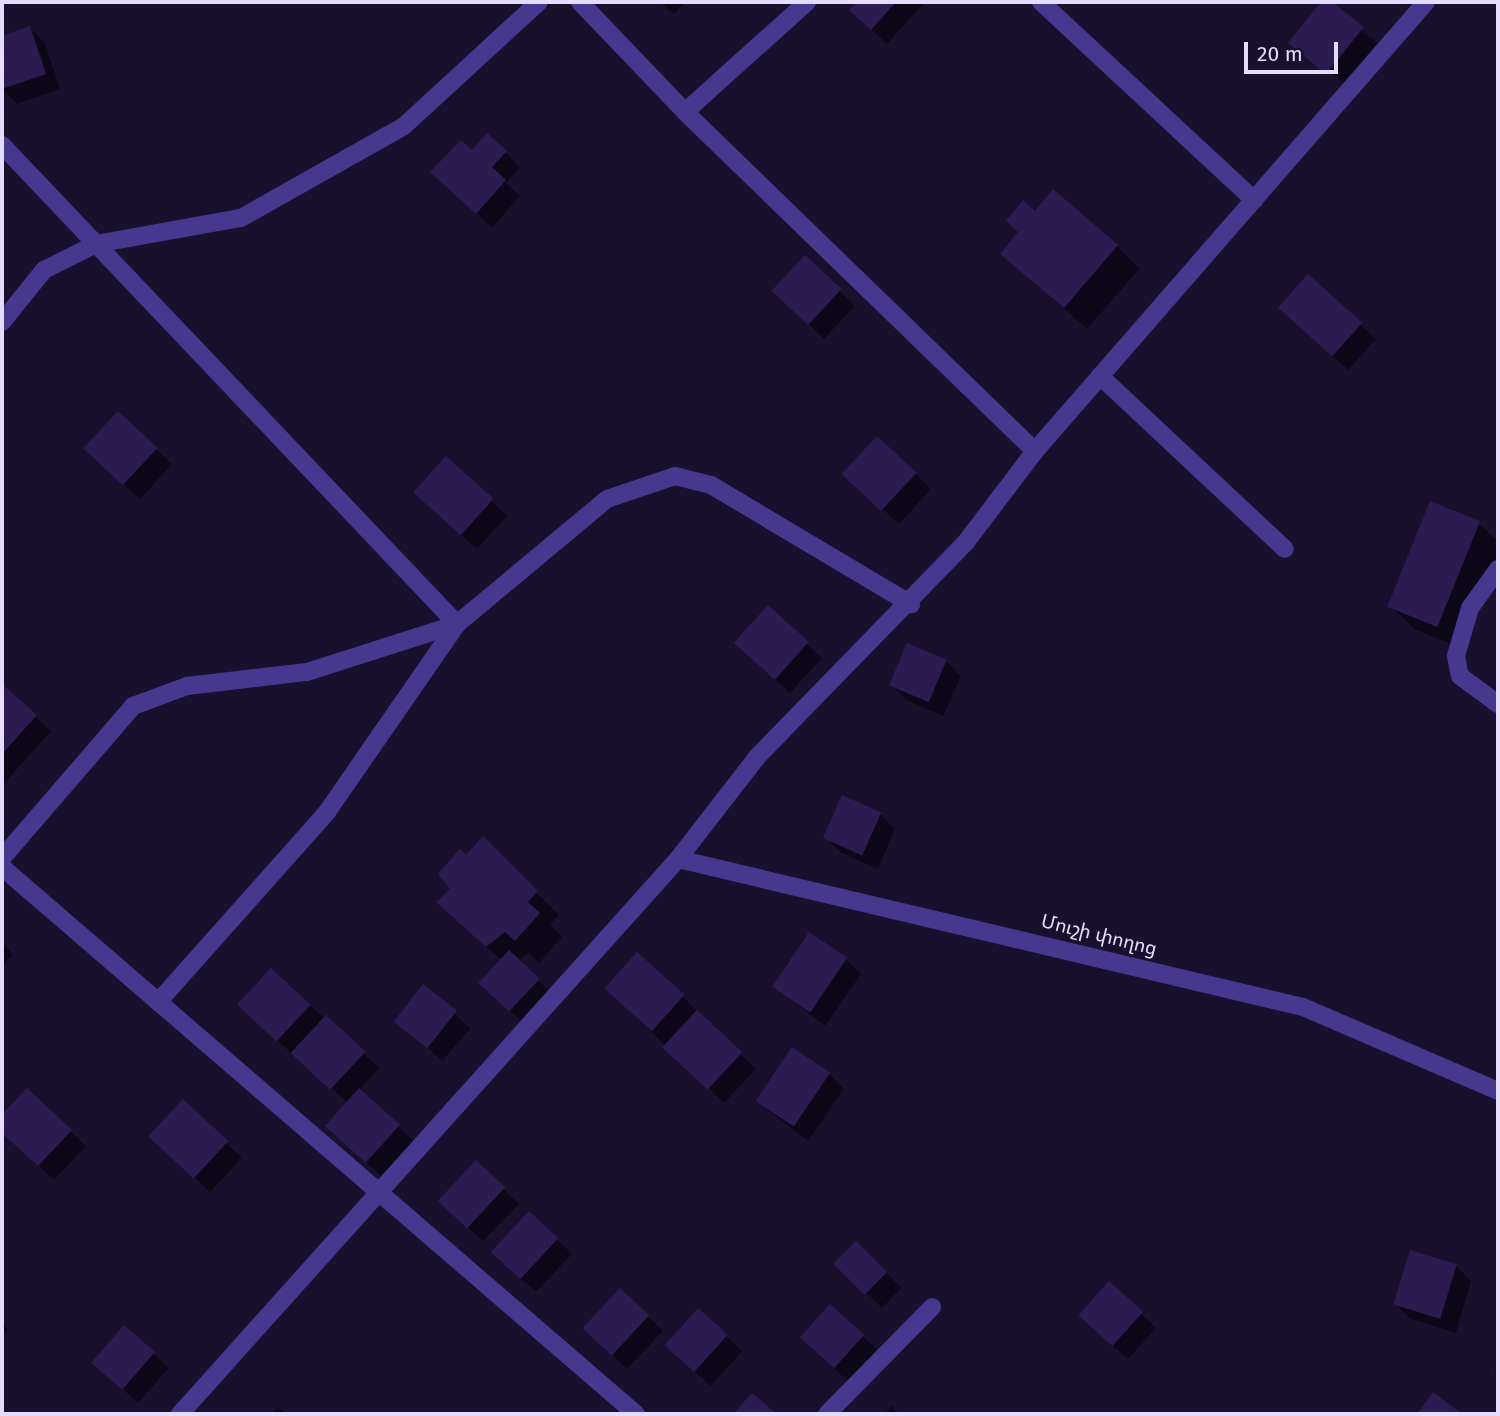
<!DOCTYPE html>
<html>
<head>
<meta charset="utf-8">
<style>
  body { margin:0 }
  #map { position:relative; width:1500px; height:1416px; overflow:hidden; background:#19102e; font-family:"Fira Sans","Noto Sans Armenian",sans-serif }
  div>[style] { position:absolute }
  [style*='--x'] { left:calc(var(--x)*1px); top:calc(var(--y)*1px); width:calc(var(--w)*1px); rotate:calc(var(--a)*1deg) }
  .shadow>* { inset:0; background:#0007; transform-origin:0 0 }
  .building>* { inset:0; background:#2c1b50; transform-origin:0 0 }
  .service>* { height:18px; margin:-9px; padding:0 9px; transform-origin:9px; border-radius:9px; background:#46388f }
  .minor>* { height:18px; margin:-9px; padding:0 9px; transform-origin:9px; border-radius:9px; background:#46388f }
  span { translate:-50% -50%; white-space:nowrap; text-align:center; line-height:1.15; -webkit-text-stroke:5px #19102e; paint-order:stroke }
  .street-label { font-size:19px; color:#e5ddff }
  .frame { position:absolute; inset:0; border:4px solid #e5ddff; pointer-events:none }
  .scale { position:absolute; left:1244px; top:42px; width:94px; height:32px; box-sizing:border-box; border:4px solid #e5ddff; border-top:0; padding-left:9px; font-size:21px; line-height:24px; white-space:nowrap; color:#e5ddff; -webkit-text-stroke:5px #19102e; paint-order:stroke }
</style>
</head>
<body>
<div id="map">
  <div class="shadow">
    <i style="clip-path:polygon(660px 2px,685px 2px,674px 14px)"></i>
    <i style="clip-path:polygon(859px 2px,925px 2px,887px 44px,851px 10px)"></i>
    <i style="left:1323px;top:2px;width:68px;height:52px;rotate:37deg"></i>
    <i style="clip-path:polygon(30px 28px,45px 43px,60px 89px,17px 104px,2px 88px,2px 38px)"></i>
    <i style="clip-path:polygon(472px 152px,505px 152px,520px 167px,506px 183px,520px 196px,492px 228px,448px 187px)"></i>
    <i style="clip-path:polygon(1035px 213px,1117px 246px,1139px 269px,1087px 329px,1002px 254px)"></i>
    <i style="clip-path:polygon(805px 257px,855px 306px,824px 339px,789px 305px)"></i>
    <i style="clip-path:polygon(1308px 276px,1376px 339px,1348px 370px,1295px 322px)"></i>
    <i style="clip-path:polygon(118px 413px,172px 464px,140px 499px,101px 464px)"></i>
    <i style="clip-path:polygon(916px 474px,931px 489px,899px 524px,860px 489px)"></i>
    <i style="clip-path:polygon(492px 501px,507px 516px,477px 549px,430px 507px)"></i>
    <i style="clip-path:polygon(1479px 523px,1498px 542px,1498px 554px,1461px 648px,1414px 629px,1391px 606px)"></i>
    <i style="clip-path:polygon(807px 644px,822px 658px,790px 693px,751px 658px)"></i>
    <i style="clip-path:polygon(946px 661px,961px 676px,943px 716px,906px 700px,891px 685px)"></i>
    <i style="clip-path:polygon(2px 686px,51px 731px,2px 786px)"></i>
    <i style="clip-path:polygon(843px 797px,880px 814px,895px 829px,878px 869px,840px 852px,825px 837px)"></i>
    <i style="clip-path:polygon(483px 839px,559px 915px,550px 925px,562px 937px,539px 963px,529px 953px,518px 961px,554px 996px,526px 1025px,496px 997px,502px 961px,461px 924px,452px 889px)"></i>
    <i style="clip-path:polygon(2px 943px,13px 954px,2px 966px)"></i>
    <i style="clip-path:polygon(846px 959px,861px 974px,825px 1026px,774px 986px)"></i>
    <i style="clip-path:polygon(271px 970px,380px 1068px,359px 1090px,414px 1141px,381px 1176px,343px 1141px,348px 1103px,254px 1020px)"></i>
    <i style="left:423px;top:987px;width:63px;height:43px;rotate:41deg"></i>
    <i style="clip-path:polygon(683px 997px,756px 1069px,724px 1103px,622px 1003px)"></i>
    <i style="clip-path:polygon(829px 1074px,844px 1089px,808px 1141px,757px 1101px)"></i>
    <i style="clip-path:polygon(27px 1090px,86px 1146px,54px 1180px,2px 1131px,2px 1117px)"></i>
    <i style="clip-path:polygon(183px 1102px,242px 1158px,210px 1192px,166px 1151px)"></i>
    <i style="clip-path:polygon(476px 1163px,519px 1204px,483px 1241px,456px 1216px)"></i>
    <i style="clip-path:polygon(529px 1214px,572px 1254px,536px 1292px,508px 1267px)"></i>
    <i style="left:856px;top:1244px;width:63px;height:28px;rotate:44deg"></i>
    <i style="clip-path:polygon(1456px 1266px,1471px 1281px,1456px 1333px,1411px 1319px,1395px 1304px)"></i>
    <i style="clip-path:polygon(698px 1310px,742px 1351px,711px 1386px,682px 1360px)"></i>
    <i style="clip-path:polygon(1141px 1313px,1156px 1328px,1128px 1359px,1095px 1330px)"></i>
    <i style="clip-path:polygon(648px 1316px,663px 1331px,627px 1369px,600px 1343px)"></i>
    <i style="clip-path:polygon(2px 1323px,8px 1329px,2px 1337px)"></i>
    <i style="clip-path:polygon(124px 1327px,169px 1368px,138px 1403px,109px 1377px)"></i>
    <i style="clip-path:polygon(863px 1336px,878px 1351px,849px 1382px,817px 1353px)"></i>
    <i style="clip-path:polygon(1498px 1359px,1498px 1375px,1495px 1371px)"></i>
    <i style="clip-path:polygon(891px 1406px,900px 1414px,884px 1414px)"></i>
    <i style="clip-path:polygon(278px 1407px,286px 1414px,271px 1414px)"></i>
  </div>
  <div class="building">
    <i style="clip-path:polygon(857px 2px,896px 2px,871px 30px,849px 10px)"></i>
    <i style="clip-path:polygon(1321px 2px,1332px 2px,1364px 27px,1326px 74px,1288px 43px)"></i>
    <i style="clip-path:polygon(30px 26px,46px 74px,2px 89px,2px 36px)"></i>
    <i style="clip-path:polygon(487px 133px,507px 151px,492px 167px,506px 180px,476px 214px,430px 172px,461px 140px,472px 150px)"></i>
    <i style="clip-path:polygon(1053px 189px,1118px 245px,1064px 308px,1000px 254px,1018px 232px,1006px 221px,1023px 200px,1035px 211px)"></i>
    <i style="left:805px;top:255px;width:50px;height:49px;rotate:43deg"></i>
    <i style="left:1308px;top:274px;width:73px;height:45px;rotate:42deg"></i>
    <i style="left:118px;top:411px;width:54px;height:51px;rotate:43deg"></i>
    <i style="left:877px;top:436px;width:54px;height:52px;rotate:43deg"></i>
    <i style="left:446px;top:456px;width:64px;height:49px;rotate:42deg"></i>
    <i style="left:1430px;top:501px;width:54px;height:114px;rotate:22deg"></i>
    <i style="left:768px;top:605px;width:55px;height:51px;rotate:42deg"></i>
    <i style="left:907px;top:643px;width:43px;height:46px;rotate:23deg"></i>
    <i style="clip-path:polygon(2px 684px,37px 715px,2px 754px)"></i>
    <i style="left:842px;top:795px;width:43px;height:47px;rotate:24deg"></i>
    <i style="clip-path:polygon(483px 836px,538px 891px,528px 902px,540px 913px,515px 941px,505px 932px,486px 947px,436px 902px,450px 889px,438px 874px,460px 849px,466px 855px)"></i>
    <i style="left:809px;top:932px;width:46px;height:66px;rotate:34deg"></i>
    <i style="left:509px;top:950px;width:42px;height:45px;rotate:43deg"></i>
    <i style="left:637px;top:952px;width:64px;height:49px;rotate:42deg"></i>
    <i style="left:271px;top:968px;width:54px;height:50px;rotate:43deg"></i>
    <i style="left:423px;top:984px;width:43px;height:48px;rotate:38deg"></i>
    <i style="left:697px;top:1010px;width:62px;height:51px;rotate:43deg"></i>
    <i style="left:326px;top:1015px;width:54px;height:52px;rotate:43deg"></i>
    <i style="left:792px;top:1047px;width:46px;height:65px;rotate:34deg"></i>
    <i style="clip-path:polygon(27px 1088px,72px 1130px,38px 1166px,2px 1133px,2px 1114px)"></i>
    <i style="left:359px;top:1088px;width:55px;height:51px;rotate:42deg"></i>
    <i style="left:183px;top:1099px;width:62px;height:51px;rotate:43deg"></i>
    <i style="left:476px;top:1160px;width:40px;height:56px;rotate:43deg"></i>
    <i style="left:529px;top:1211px;width:40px;height:56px;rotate:43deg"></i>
    <i style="left:856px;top:1241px;width:44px;height:32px;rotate:45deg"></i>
    <i style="left:1410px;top:1250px;width:49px;height:57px;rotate:17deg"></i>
    <i style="left:1109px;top:1281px;width:46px;height:46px;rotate:42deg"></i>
    <i style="left:620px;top:1288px;width:40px;height:55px;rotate:43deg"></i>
    <i style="left:830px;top:1304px;width:46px;height:45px;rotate:42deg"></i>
    <i style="left:698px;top:1308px;width:40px;height:50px;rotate:42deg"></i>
    <i style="left:124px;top:1325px;width:41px;height:50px;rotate:41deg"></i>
    <i style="clip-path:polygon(1433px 1392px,1462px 1414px,1417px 1414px)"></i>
    <i style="clip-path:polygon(752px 1393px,777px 1414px,733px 1414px)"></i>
  </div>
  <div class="service">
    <i style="--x:1100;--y:376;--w:253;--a:43.1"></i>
    <i style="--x:1498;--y:569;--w:48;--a:125.7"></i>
    <i style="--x:1470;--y:608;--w:50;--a:106.3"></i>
    <i style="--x:1456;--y:656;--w:20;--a:79"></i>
    <i style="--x:1460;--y:676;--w:47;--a:36.4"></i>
    <i style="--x:457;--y:624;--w:195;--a:-39.8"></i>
    <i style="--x:607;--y:499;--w:72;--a:-18.7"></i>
    <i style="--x:675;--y:476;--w:37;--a:14"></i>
    <i style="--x:711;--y:485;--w:233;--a:30.8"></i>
  </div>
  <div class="minor">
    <i style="--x:580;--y:2;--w:152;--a:46.3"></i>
    <i style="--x:807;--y:2;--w:164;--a:138"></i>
    <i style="--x:685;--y:112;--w:487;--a:44.1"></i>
    <i style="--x:1041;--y:2;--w:291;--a:42.9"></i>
    <i style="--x:2;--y:145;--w:661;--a:46.47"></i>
    <i style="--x:2;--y:322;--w:67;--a:-51.1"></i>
    <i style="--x:44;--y:270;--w:58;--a:-26.6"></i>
    <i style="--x:96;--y:244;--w:147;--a:-10.2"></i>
    <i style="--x:241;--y:218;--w:187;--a:-29.4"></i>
    <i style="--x:404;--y:126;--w:183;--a:-42.6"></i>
    <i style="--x:2;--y:858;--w:201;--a:-49.2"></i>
    <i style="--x:133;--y:706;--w:58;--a:-20.3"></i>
    <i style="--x:187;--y:686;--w:121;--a:-6.7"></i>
    <i style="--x:307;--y:672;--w:157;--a:-17.7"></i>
    <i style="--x:678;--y:859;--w:642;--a:13.32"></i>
    <i style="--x:1303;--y:1007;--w:212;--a:23.3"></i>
    <i style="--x:2;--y:867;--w:837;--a:40.79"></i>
    <i style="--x:158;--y:1002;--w:254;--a:-48.3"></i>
    <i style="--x:327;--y:812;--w:229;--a:-55.3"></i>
    <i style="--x:180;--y:1414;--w:746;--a:-48.1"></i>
    <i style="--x:678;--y:859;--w:129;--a:-52.2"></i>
    <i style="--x:757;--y:757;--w:300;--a:-45.8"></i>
    <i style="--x:966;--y:542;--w:114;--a:-52.8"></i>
    <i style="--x:1035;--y:451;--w:595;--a:-48.95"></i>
    <i style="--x:827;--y:1414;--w:150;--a:-45.5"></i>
  </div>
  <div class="street-label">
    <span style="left:1099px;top:935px;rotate:14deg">Մուշի փողոց</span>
  </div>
  <div class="frame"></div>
  <div class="scale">20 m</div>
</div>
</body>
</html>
